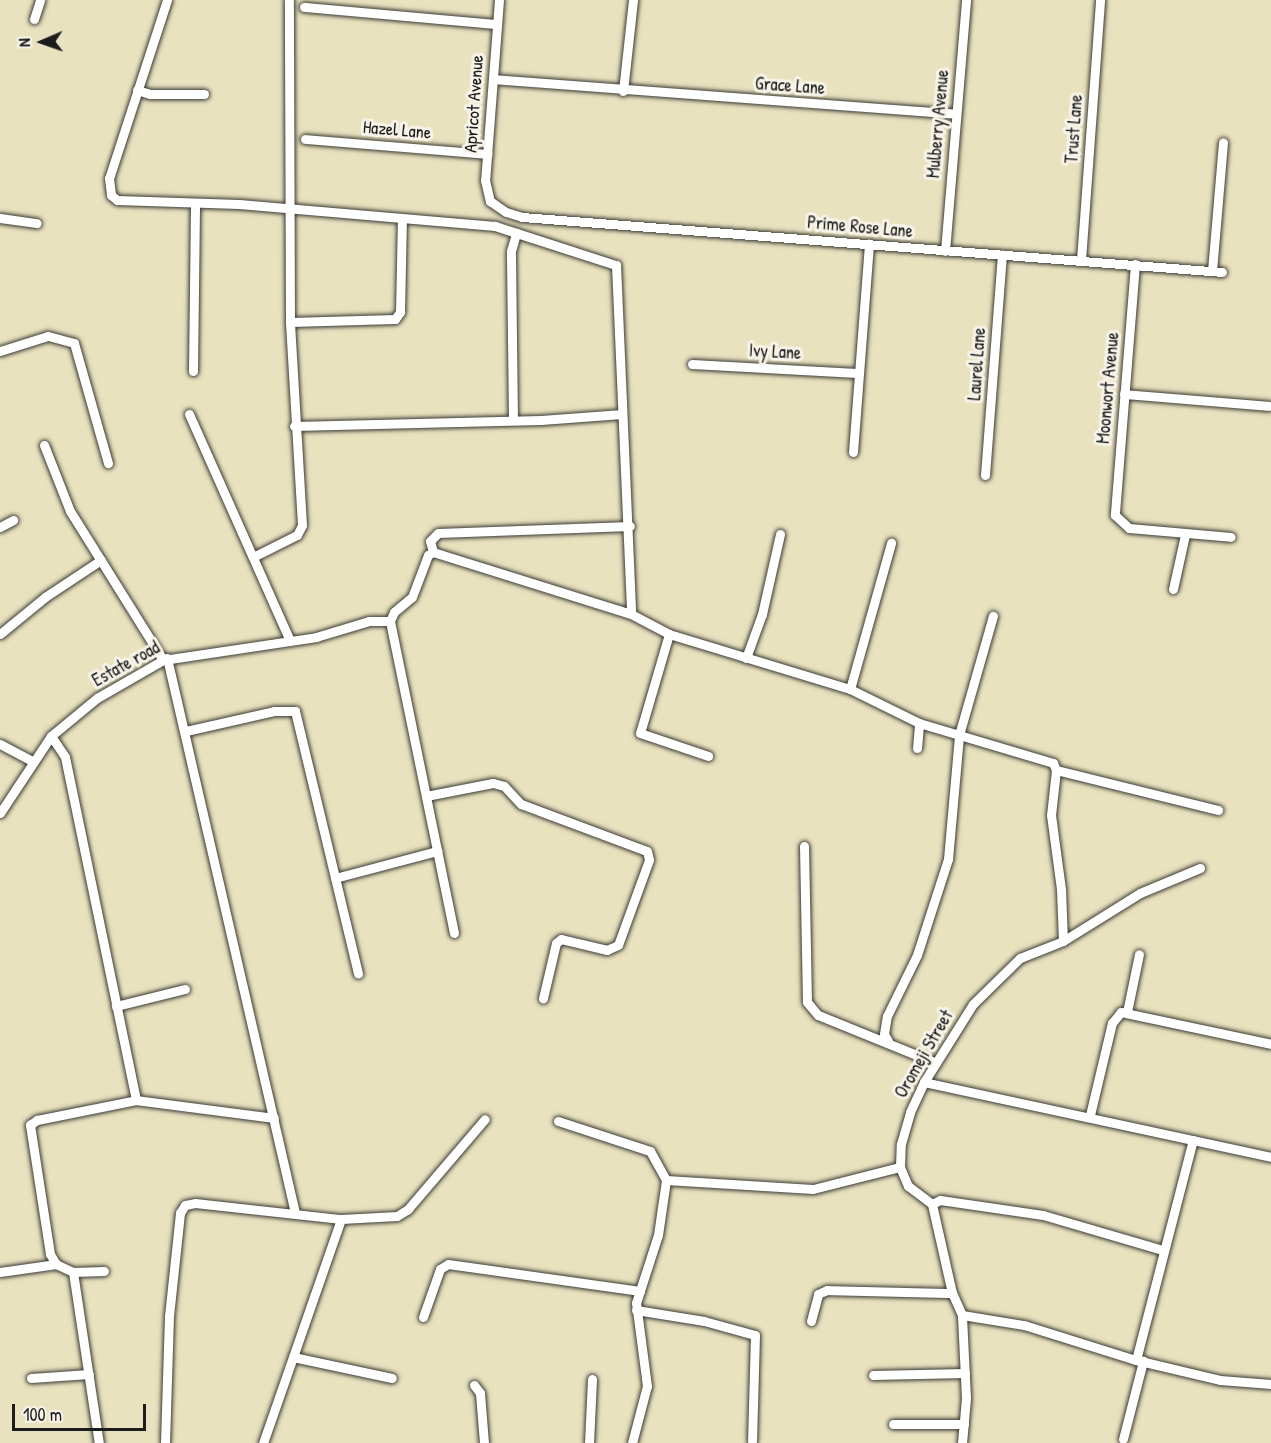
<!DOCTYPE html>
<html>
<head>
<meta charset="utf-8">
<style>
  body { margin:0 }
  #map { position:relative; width:1271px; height:1443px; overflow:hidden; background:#e9e2bf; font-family:"Patrick Hand",sans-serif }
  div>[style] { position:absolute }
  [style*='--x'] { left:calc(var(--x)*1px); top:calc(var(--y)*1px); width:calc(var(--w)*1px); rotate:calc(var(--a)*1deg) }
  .roads { filter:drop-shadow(0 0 2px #3b3a34) drop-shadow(0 0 2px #3b3a34) }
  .street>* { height:9px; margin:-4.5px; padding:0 4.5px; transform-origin:4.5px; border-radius:4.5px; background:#fff }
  span { translate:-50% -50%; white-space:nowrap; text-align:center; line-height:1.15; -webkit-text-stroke:6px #f7f3e8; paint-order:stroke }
  .street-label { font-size:18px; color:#1c1c1c }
  .north { position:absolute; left:12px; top:12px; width:60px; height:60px; -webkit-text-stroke:4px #f7f3e8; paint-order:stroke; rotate:268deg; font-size:16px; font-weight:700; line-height:24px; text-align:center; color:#1c1c1c }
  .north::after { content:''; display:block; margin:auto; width:21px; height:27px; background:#1c1c1c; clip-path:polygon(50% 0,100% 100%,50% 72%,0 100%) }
  .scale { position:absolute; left:12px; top:1404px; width:134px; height:27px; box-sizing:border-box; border:3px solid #1c1c1c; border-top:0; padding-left:8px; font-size:18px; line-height:21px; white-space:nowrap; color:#1c1c1c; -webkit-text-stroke:4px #f7f3e8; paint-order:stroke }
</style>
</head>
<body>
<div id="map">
  <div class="roads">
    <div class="street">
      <i style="--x:167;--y:0;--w:187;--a:108"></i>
      <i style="--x:109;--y:178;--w:17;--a:83"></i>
      <i style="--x:111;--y:195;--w:8;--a:40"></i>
      <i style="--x:117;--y:200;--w:122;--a:1.9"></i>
      <i style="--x:239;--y:204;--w:257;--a:4.9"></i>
      <i style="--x:495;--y:226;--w:127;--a:17.9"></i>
      <i style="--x:616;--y:265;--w:349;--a:87.5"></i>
      <i style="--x:499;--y:0;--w:181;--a:94.4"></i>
      <i style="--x:485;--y:180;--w:22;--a:77"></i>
      <i style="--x:490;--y:201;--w:19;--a:35"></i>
      <i style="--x:506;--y:212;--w:17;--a:17"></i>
      <i style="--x:522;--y:217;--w:702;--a:4.49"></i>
      <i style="--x:304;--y:7;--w:193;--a:5.1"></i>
      <i style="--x:34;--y:19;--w:20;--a:-72"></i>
      <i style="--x:493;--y:79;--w:463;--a:4.3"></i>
      <i style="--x:137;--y:90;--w:14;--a:17"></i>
      <i style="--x:150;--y:94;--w:54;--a:0"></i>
      <i style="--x:623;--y:91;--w:92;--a:-83.7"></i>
      <i style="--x:305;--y:139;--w:183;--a:4.7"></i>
      <i style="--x:0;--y:218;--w:37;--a:8"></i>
      <i style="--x:945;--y:251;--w:252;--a:-85.2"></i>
      <i style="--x:1081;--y:260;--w:261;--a:-85.8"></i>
      <i style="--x:1135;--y:264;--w:252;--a:94.6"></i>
      <i style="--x:1115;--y:515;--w:19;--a:43"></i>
      <i style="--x:1129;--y:528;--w:102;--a:5"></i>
      <i style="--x:1212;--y:271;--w:129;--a:-85.1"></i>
      <i style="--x:290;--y:322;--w:105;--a:-1.6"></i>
      <i style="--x:395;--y:319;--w:9;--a:-54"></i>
      <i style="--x:400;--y:312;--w:93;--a:-88.8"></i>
      <i style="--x:0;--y:351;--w:50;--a:-17.4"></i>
      <i style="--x:48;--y:336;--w:27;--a:15"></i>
      <i style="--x:74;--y:343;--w:125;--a:74.2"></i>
      <i style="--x:692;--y:364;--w:165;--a:3.1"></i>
      <i style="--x:193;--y:371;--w:167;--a:-89.3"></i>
      <i style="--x:1124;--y:394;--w:145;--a:4.7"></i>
      <i style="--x:189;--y:414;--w:248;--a:66"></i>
      <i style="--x:513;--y:420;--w:169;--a:-90.7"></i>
      <i style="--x:511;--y:251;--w:19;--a:-74"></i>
      <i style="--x:294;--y:426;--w:247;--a:-1.4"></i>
      <i style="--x:541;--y:420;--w:81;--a:-4.2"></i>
      <i style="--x:44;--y:445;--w:71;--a:68.5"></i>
      <i style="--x:70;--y:511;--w:176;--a:58"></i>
      <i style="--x:853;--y:452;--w:209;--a:-85.6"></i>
      <i style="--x:985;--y:475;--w:221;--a:-85.6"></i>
      <i style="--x:0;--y:527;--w:15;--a:-28"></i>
      <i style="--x:433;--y:552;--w:11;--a:-105"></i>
      <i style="--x:430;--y:541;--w:11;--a:-45"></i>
      <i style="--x:438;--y:533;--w:192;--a:-2.1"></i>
      <i style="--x:253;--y:557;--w:49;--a:-26.6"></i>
      <i style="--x:297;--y:535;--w:11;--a:-63"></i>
      <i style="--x:302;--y:525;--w:203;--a:-93.4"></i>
      <i style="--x:290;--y:322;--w:322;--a:-90.2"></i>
      <i style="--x:1173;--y:589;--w:55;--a:-77.5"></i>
      <i style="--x:0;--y:634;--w:58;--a:-39.4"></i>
      <i style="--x:45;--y:597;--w:67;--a:-33.5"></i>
      <i style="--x:669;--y:634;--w:103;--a:106.3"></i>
      <i style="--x:640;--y:733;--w:72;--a:18.7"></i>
      <i style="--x:167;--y:658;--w:570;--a:77.01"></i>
      <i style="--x:746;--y:658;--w:47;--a:-70"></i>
      <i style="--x:762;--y:614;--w:82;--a:-77.3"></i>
      <i style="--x:850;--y:689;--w:152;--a:-74.3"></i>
      <i style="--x:186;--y:731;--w:90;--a:-12.8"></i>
      <i style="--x:274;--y:711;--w:21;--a:0"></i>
      <i style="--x:295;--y:711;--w:270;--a:76.5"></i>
      <i style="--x:51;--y:736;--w:25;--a:56"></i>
      <i style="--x:65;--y:757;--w:350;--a:78.3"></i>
      <i style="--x:0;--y:744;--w:38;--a:28"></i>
      <i style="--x:917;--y:748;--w:25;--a:-85"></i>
      <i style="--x:1056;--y:770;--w:167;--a:13.9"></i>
      <i style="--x:426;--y:796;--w:68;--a:-11"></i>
      <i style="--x:493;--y:783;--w:11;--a:15"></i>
      <i style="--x:504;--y:786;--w:25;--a:47"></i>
      <i style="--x:521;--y:804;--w:134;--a:20.5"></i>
      <i style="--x:647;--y:851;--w:9;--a:77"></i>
      <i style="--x:649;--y:860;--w:90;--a:110"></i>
      <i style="--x:618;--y:945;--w:12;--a:156"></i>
      <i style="--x:607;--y:950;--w:47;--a:-166.6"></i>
      <i style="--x:561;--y:939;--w:6;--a:141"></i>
      <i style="--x:556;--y:943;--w:57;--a:103.3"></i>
      <i style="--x:0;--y:813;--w:92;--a:-56.5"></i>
      <i style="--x:51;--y:736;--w:60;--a:-39.6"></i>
      <i style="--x:97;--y:698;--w:76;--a:-29.9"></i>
      <i style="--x:163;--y:660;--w:155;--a:-8.5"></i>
      <i style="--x:316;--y:637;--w:55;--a:-16.8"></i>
      <i style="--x:369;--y:621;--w:21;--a:0"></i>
      <i style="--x:804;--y:846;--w:156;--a:88.9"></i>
      <i style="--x:807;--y:1002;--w:17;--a:50"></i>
      <i style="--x:818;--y:1015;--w:127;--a:22.1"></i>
      <i style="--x:335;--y:878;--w:106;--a:-14.8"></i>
      <i style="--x:454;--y:933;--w:318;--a:-101.6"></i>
      <i style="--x:390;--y:621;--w:10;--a:-66"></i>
      <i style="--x:394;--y:612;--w:23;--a:-40"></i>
      <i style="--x:412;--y:597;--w:45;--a:-69.1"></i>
      <i style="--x:428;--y:555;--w:6;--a:-31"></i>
      <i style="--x:433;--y:552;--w:207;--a:17.4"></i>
      <i style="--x:631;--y:614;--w:43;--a:27.8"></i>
      <i style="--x:669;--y:634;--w:189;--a:16.9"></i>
      <i style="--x:850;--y:689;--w:77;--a:26.2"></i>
      <i style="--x:919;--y:723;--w:140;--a:16.6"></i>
      <i style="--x:1053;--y:763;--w:8;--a:67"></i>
      <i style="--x:1056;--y:770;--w:45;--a:96.3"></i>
      <i style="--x:1051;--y:815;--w:75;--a:82.3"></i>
      <i style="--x:1061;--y:889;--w:52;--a:87.8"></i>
      <i style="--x:116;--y:1006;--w:71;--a:-13.8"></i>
      <i style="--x:1127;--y:1012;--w:59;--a:-78.3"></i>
      <i style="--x:888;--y:1041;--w:8;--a:-120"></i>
      <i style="--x:884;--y:1034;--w:18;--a:-81"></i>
      <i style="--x:887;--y:1016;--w:68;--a:-63.8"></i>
      <i style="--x:917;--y:955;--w:101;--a:-72.1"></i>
      <i style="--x:948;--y:859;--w:124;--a:-84.9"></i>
      <i style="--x:959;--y:735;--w:124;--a:-74.1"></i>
      <i style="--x:924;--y:1082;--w:355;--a:12.2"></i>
      <i style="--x:1090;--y:1115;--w:95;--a:-76.6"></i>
      <i style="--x:1112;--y:1023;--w:14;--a:-51"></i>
      <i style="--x:1121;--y:1012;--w:153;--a:12"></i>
      <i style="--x:558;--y:1121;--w:97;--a:18.1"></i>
      <i style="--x:650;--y:1151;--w:33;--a:61"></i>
      <i style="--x:932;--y:1204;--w:9;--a:-27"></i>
      <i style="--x:940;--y:1200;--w:104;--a:8.3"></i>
      <i style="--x:1043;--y:1215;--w:125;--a:16.3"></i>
      <i style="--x:104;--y:1271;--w:31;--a:178"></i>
      <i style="--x:73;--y:1272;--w:19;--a:-155"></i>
      <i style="--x:56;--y:1264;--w:12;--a:-121"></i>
      <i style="--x:50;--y:1254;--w:131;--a:-98.8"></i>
      <i style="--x:30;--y:1125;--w:9;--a:-36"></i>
      <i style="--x:37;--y:1120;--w:101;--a:-11.4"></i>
      <i style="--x:136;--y:1100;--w:139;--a:7.4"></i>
      <i style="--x:0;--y:1272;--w:57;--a:-8.1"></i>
      <i style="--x:73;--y:1272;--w:173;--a:81.4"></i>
      <i style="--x:636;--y:1310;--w:69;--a:9.2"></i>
      <i style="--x:704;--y:1321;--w:53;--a:15.4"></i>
      <i style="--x:755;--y:1335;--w:106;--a:91.6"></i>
      <i style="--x:962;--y:1315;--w:63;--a:9.2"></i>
      <i style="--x:1024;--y:1325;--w:117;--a:17.4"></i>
      <i style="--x:1136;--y:1360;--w:86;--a:13.4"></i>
      <i style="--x:1220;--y:1380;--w:51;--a:4.5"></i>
      <i style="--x:423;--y:1317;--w:51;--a:-70.5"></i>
      <i style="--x:440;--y:1269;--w:9;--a:-32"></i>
      <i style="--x:448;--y:1264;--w:194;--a:8"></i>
      <i style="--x:811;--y:1321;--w:28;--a:-75"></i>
      <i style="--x:818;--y:1294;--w:10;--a:-24"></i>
      <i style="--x:827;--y:1290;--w:125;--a:1.4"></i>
      <i style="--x:293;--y:1357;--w:101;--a:12"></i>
      <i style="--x:1136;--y:1360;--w:227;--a:-75.5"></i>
      <i style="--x:873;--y:1375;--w:92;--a:-1.2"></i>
      <i style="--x:31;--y:1378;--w:58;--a:-3.9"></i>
      <i style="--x:474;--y:1385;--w:10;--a:53"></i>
      <i style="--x:480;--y:1393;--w:50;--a:85.4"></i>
      <i style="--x:893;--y:1424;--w:71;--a:0"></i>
      <i style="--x:1123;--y:1439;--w:81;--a:-75.6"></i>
      <i style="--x:165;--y:1443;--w:127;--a:-88.2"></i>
      <i style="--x:169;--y:1316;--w:104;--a:-83.9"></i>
      <i style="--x:180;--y:1213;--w:9;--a:-58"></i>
      <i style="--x:185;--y:1205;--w:10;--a:-11"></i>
      <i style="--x:195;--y:1203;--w:147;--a:6.3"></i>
      <i style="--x:341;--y:1219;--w:56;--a:-3.1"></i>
      <i style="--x:397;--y:1216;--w:13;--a:-32"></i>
      <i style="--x:408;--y:1209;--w:118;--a:-49.5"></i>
      <i style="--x:263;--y:1443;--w:237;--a:-70.8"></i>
      <i style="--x:589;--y:1443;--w:64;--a:-87.3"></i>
      <i style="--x:632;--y:1443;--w:59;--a:-75.3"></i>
      <i style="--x:647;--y:1386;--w:84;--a:-97.5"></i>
      <i style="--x:636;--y:1303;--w:71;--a:-72.1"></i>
      <i style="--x:658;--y:1235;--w:56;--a:-81.7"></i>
      <i style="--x:666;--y:1180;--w:147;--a:3.5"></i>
      <i style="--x:813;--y:1189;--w:90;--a:-14.2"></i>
      <i style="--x:962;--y:1443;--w:45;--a:-84.9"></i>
      <i style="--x:966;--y:1398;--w:83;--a:-92.8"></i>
      <i style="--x:962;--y:1315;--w:24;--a:-114"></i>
      <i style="--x:952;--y:1293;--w:91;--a:-102.7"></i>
      <i style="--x:932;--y:1204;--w:30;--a:-143"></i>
      <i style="--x:908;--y:1186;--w:21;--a:-113"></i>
      <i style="--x:900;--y:1167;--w:23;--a:-88"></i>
      <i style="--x:901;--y:1144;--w:33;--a:-74"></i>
      <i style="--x:910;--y:1112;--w:33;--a:-65"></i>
      <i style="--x:924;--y:1082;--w:92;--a:-57.9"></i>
      <i style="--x:973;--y:1004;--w:66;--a:-44.4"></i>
      <i style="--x:1020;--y:958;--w:46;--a:-21.6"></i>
      <i style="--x:1063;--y:941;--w:91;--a:-31.9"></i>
      <i style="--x:1140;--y:893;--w:65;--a:-22.6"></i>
    </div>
  </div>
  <div class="street-label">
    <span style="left:790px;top:86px;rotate:4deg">Grace Lane</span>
    <span style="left:474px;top:104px;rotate:-86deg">Apricot Avenue</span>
    <span style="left:938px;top:124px;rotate:-85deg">Mulberry Avenue</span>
    <span style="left:1074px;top:129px;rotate:-86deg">Trust Lane</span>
    <span style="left:397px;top:130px;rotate:5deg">Hazel Lane</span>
    <span style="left:860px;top:227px;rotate:5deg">Prime Rose Lane</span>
    <span style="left:775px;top:352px;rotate:3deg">Ivy Lane</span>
    <span style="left:977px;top:364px;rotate:-86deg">Laurel Lane</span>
    <span style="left:1108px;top:388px;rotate:-85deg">Moonwort Avenue</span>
    <span style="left:126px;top:664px;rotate:-29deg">Estate road</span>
    <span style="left:924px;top:1054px;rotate:-60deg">Oromeji Street</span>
  </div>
  <div class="north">N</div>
  <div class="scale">100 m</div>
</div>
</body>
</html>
